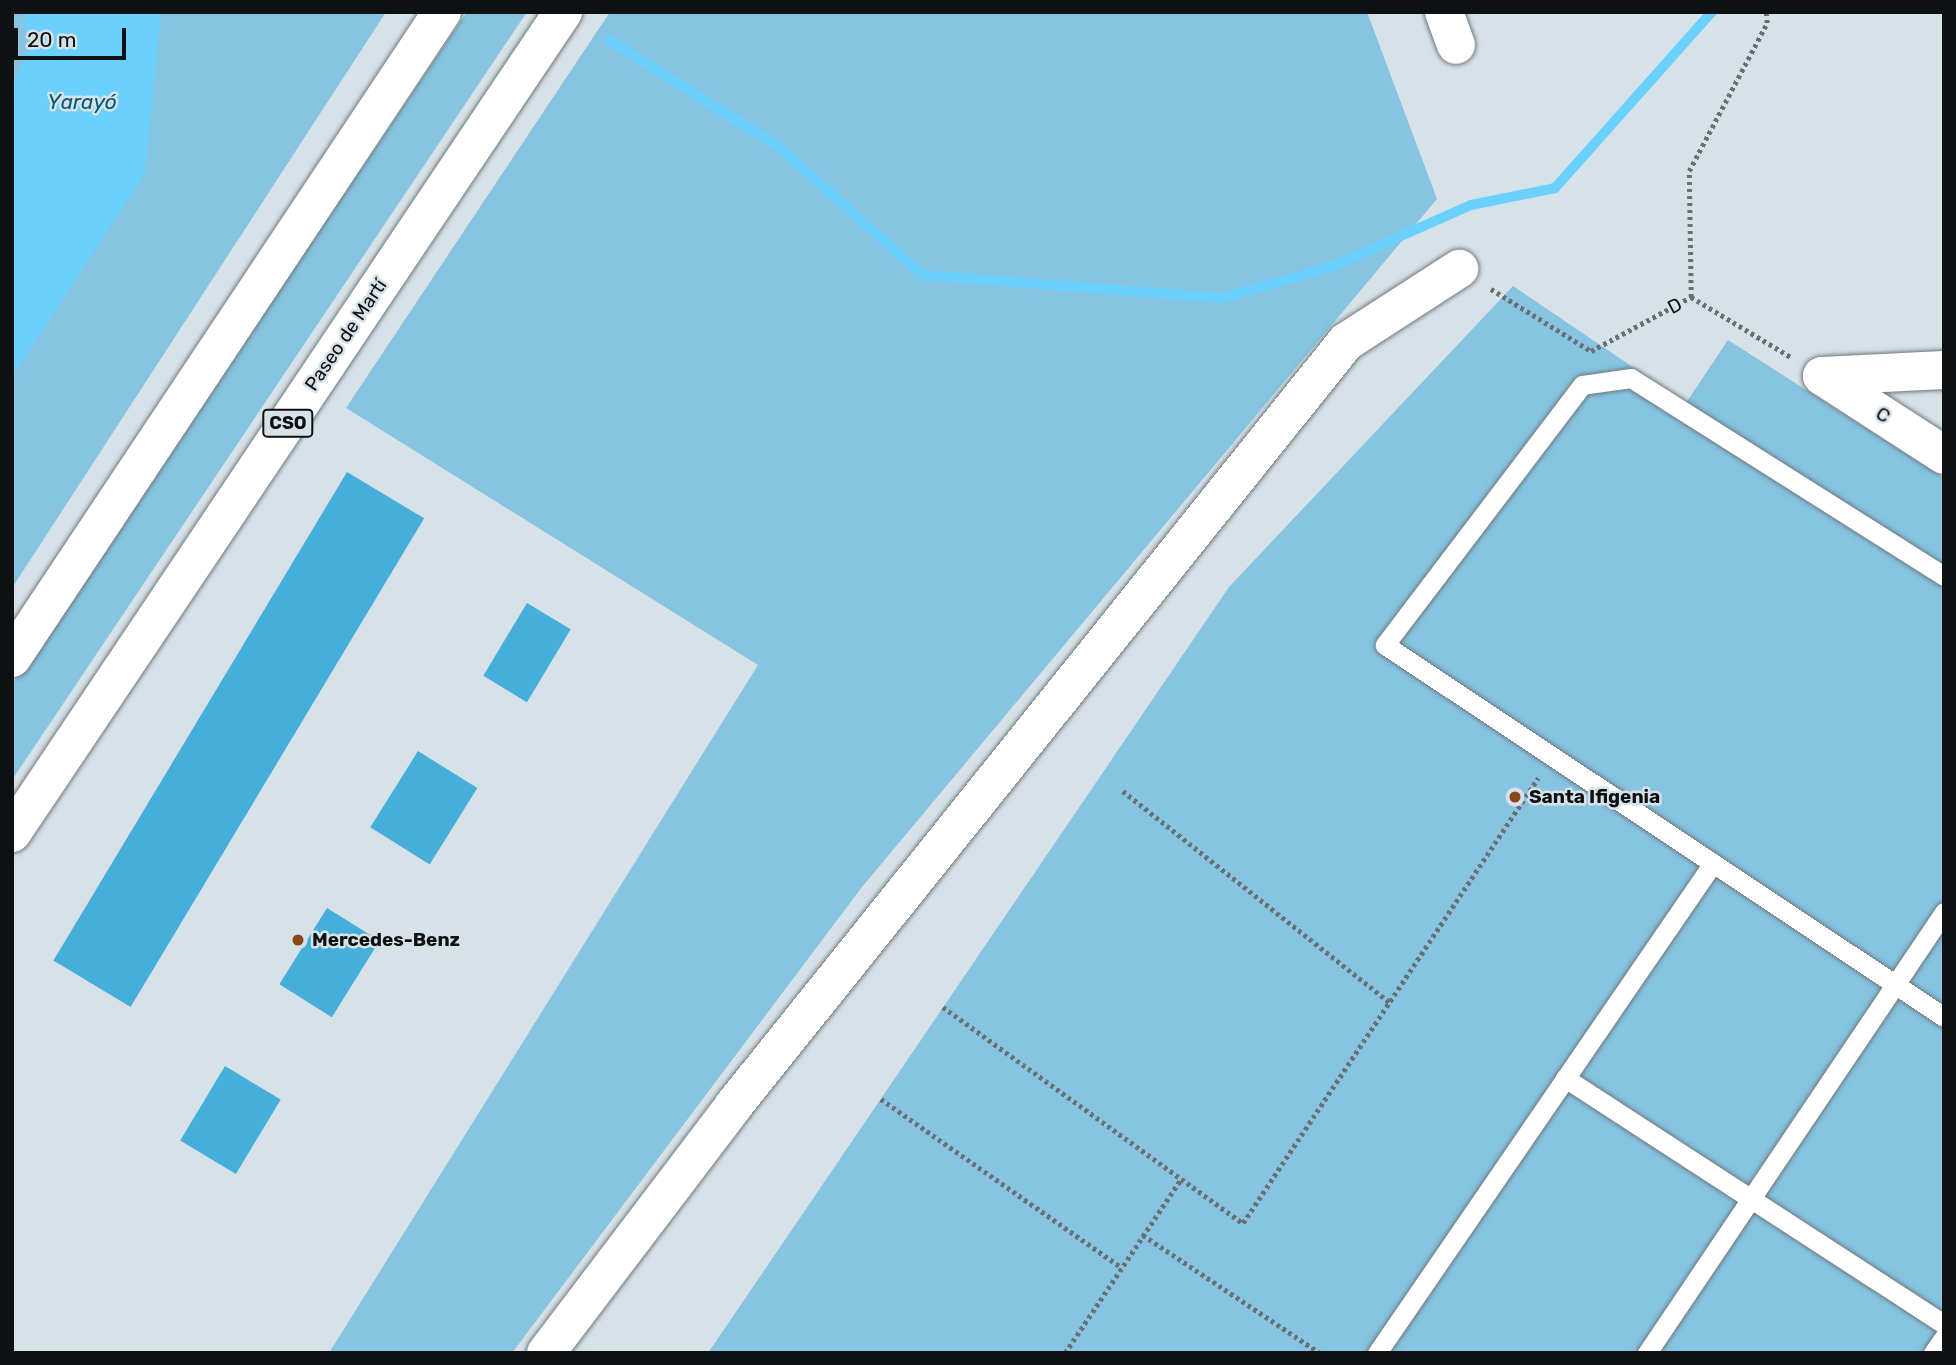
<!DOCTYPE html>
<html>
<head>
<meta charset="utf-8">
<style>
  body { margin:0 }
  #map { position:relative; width:1956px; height:1365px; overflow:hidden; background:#d7e2e8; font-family:Rubik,sans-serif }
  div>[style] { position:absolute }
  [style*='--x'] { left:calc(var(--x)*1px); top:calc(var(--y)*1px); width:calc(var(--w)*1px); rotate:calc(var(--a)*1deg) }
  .green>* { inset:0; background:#86c4e2 }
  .water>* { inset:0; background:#6ad0fe }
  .stream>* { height:10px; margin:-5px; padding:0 5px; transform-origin:5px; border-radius:5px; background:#6ad0fe }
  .building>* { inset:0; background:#45aedb; transform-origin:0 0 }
  .path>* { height:4.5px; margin-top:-2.25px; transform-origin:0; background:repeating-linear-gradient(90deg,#697074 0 3.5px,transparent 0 7px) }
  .roads { filter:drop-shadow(0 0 2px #6e787d) drop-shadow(0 0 2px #6e787d) }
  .service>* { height:19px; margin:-9.5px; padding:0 9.5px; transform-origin:9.5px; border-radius:9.5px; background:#fff }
  .minor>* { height:38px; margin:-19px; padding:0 19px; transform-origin:19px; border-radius:19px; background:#fff }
  .primary>* { height:38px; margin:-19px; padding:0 19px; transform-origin:19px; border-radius:19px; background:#fff }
  .dots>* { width:19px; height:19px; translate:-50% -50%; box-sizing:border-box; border:4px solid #d7e2e8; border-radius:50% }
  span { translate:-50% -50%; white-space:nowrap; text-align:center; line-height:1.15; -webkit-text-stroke:5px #d7e2e8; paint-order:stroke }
  .shield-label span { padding:2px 5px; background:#d7e2e8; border:2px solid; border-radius:5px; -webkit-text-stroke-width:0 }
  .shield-label { font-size:18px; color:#0d1112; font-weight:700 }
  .street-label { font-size:19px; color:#0d1112 }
  .poi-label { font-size:19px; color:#0d1112; font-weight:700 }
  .left { translate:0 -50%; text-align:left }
  .water-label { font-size:21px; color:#005977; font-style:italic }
  .frame { position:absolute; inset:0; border:14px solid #0d1112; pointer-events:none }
  .scale { position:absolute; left:14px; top:28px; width:112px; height:32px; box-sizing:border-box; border:4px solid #0d1112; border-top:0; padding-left:9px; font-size:21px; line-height:24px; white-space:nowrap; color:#0d1112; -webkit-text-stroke:5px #d7e2e8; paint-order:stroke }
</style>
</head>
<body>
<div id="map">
  <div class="green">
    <i style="clip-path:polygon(12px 12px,386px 12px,12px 588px)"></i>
    <i style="clip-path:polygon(467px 12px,527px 12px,12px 780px,12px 685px)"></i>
    <i style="clip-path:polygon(610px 12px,1367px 12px,1437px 199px,862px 887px,512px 1353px,329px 1353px,758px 665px,346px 408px)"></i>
    <i style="clip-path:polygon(1513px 286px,1686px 403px,1728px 340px,1944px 478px,1944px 1353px,708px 1353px,1229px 587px)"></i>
  </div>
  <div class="water">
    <i style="clip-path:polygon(24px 12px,161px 12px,145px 173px,12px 377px,12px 90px,28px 49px)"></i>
  </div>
  <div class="stream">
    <i style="--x:609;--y:40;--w:201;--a:32.2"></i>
    <i style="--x:779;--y:147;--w:192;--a:41.8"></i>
    <i style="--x:922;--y:275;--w:301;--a:4.4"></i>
    <i style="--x:1222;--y:298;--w:113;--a:-15.9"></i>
    <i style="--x:1331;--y:267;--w:153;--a:-23.9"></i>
    <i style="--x:1471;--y:205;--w:86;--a:-11.4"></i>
    <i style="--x:1555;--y:188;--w:236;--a:-48.3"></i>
  </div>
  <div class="building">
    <i style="left:347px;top:472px;width:90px;height:570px;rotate:31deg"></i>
    <i style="left:527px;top:603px;width:51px;height:85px;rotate:31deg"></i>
    <i style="left:418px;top:751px;width:70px;height:90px;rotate:32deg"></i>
    <i style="left:327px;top:908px;width:62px;height:90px;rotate:32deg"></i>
    <i style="left:225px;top:1066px;width:65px;height:87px;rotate:31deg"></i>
  </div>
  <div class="path">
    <i style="--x:1491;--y:289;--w:118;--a:31.8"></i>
    <i style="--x:1591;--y:351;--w:114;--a:-28.4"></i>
    <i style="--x:1691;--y:297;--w:117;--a:31"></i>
    <i style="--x:1691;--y:297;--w:126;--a:-90.9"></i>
    <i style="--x:1689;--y:171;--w:167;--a:-62.2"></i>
    <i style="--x:1767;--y:23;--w:11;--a:-95"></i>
    <i style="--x:1123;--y:791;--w:340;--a:38.4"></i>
    <i style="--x:943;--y:1007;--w:370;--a:35.8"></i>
    <i style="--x:1243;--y:1223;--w:534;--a:-56.46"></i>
    <i style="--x:881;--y:1099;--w:294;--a:35"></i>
    <i style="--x:1143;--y:1235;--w:213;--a:33.7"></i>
    <i style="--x:1065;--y:1353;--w:209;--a:-56.3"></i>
  </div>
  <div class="roads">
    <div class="service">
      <i style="--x:1944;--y:576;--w:370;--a:-147.7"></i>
      <i style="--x:1631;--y:378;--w:49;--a:171.9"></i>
      <i style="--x:1582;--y:385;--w:326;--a:127.2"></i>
      <i style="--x:1385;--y:645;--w:671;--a:33.64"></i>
      <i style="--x:1565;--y:1078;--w:452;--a:33"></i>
      <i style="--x:1377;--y:1353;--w:594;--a:-55.56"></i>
      <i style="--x:1647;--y:1353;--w:532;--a:-56.04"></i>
      <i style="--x:1933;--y:1353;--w:19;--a:-55"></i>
    </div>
    <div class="minor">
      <i style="--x:1444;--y:12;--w:35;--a:70"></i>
      <i style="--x:1822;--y:376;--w:145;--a:32.9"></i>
      <i style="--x:1822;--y:376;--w:122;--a:-2.8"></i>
      <i style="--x:546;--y:1353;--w:311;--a:-52.8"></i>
      <i style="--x:734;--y:1105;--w:978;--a:-51.27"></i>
      <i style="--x:1346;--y:342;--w:135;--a:-32.9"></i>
    </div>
    <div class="primary">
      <i style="--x:12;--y:658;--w:776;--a:-56.35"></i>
      <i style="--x:12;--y:833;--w:989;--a:-56.13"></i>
    </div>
  </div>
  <div class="dots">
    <i style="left:1515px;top:797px;background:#8a461b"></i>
    <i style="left:298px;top:940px;background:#8a461b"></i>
  </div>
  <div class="shield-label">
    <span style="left:288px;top:423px">CSO</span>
  </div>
  <div class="street-label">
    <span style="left:1675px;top:306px;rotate:-28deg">D</span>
    <span style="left:346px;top:335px;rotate:-56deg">Paseo de Martí</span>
    <span style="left:1883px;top:415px;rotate:33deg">C</span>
  </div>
  <div class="poi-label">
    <span class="left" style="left:1529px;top:797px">Santa Ifigenia</span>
    <span class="left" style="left:312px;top:940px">Mercedes-Benz</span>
  </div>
  <div class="water-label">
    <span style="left:82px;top:102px">Yarayó</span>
  </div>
  <div class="frame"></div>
  <div class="scale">20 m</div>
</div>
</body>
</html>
